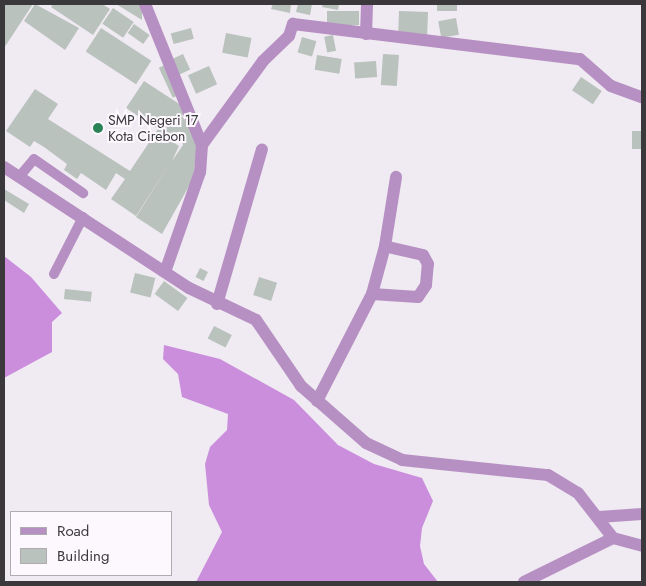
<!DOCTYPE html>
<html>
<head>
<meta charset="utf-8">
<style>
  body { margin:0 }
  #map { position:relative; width:646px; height:586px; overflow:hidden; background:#f0eaf2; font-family:Jost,sans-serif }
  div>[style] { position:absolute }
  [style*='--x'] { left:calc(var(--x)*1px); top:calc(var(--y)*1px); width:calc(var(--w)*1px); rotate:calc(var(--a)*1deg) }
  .forest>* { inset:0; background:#ca8edc }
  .building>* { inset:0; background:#b9c2bc; transform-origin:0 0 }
  .service>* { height:10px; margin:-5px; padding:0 5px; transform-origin:5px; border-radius:5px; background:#b790c3 }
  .minor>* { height:12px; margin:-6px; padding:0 6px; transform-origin:6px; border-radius:6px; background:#b790c3 }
  .dots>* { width:14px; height:14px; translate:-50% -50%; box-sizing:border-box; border:2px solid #fdf8fe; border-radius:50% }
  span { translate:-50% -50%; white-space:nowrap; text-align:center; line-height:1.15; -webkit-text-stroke:4px #fdf8fe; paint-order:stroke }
  .poi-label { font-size:14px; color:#3a383b }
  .left { translate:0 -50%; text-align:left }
  .frame { position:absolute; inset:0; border:5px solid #3a383b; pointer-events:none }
  .legend { position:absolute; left:10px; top:511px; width:162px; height:65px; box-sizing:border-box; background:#fdf8fe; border:1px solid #afabb0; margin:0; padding:6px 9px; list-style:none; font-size:15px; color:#3a383b }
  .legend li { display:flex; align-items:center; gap:10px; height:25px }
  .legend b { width:25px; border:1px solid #afabb0 }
</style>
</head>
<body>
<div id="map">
  <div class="forest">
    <i style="clip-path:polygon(4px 256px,31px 277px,62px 313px,52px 322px,52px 352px,4px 378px)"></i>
    <i style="clip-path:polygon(164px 345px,220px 359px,294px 400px,338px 445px,374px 464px,422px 478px,433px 501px,422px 528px,420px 546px,424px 564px,438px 582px,196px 582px,222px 532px,209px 505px,205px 464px,210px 447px,227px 430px,228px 414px,182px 397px,178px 374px,163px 359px)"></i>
  </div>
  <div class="building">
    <i style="clip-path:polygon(4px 4px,33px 4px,4px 48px)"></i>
    <i style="clip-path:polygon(35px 4px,79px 28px,65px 50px,24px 21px)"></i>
    <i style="clip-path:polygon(53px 4px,102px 4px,110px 9px,93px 35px,51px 7px)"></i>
    <i style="clip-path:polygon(116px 4px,142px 4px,142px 20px)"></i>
    <i style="clip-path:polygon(273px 4px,291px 4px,290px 13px,271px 9px)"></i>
    <i style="clip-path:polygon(298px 4px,312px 4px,310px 15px,296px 12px)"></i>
    <i style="clip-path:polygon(323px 4px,339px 4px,338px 10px,322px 7px)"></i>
    <i style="left:437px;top:4px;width:20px;height:7px"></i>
    <i style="left:113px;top:8px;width:25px;height:19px;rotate:34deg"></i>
    <i style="left:327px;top:11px;width:32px;height:14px"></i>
    <i style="left:399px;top:11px;width:29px;height:24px;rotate:2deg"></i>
    <i style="left:456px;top:18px;width:17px;height:18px;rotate:80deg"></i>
    <i style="left:134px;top:24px;width:19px;height:11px;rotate:35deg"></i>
    <i style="left:101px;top:28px;width:60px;height:28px;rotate:33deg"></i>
    <i style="left:191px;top:28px;width:11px;height:21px;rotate:75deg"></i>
    <i style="left:226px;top:33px;width:26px;height:20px;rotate:11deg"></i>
    <i style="left:333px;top:35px;width:16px;height:9px;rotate:79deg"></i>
    <i style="left:302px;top:37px;width:15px;height:16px;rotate:16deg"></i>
    <i style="left:183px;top:54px;width:17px;height:13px;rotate:65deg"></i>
    <i style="left:383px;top:54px;width:16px;height:31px;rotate:4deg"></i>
    <i style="left:317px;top:55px;width:25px;height:15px;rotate:9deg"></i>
    <i style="left:376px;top:61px;width:16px;height:22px;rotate:86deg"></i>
    <i style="left:167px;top:64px;width:33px;height:9px;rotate:65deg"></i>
    <i style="left:209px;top:66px;width:20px;height:23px;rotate:66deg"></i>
    <i style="left:581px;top:77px;width:25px;height:16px;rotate:34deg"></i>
    <i style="clip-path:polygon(evenodd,144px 81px,187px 109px,182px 116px,198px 137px,193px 179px,162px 234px,136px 217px,170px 163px,136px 216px,111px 199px,125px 179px,116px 173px,106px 190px,81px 173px,77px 179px,64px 170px,67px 164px,44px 147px,34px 141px,30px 147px,6px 131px,35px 89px,58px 104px,48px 119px,130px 171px,158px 129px,126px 108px,144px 81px,179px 131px,183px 145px,172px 161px,179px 146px,165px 137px,175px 137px,179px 131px)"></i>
    <i style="left:632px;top:131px;width:10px;height:18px"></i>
    <i style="clip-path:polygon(4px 189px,29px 204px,24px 213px,4px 200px)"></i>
    <i style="left:200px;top:268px;width:9px;height:10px;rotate:27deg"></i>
    <i style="left:135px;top:273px;width:21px;height:20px;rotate:14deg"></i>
    <i style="left:259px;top:277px;width:19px;height:19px;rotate:18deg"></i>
    <i style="left:164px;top:281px;width:29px;height:16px;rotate:36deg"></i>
    <i style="left:65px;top:289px;width:27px;height:10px;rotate:6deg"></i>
    <i style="left:214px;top:326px;width:20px;height:14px;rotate:27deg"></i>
  </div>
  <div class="service">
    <i style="--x:19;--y:177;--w:23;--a:-50"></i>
    <i style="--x:34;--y:159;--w:60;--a:34.8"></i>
    <i style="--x:54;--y:274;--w:64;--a:-63"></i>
  </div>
  <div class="minor">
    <i style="--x:145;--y:4;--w:152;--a:68"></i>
    <i style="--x:202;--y:145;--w:27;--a:94"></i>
    <i style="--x:200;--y:172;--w:106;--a:109.3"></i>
    <i style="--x:366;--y:34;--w:30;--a:-88"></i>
    <i style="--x:202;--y:145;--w:104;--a:-54"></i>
    <i style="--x:263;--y:61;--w:36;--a:-44"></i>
    <i style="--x:289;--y:36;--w:13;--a:-72"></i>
    <i style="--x:293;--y:24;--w:289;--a:7"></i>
    <i style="--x:580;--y:59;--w:41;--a:41.1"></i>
    <i style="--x:611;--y:86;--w:33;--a:20"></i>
    <i style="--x:4;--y:167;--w:221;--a:33.2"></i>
    <i style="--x:189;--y:288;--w:74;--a:25.5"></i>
    <i style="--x:256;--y:320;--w:80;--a:55.7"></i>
    <i style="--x:301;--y:386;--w:86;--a:41.2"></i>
    <i style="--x:366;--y:443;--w:40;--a:25"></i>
    <i style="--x:402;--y:460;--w:147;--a:5.9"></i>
    <i style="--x:548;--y:475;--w:35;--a:31"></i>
    <i style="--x:578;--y:493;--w:57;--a:52.1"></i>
    <i style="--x:613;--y:538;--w:30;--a:15"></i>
    <i style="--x:372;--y:294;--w:46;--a:3.7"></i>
    <i style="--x:418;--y:297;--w:14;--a:-56"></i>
    <i style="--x:426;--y:285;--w:21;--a:-85"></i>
    <i style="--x:428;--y:264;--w:10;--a:-119"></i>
    <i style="--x:423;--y:255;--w:39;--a:-167"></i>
    <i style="--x:217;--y:304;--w:161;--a:-73.8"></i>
    <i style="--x:317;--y:401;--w:120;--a:-62.8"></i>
    <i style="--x:372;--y:294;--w:50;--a:-74.8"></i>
    <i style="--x:385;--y:246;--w:70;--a:-80.9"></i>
    <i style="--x:599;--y:517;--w:43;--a:-4"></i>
    <i style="--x:524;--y:582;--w:99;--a:-26.3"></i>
  </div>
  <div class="dots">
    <i style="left:98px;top:128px;background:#2a8257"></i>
  </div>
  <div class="poi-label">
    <span class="left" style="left:108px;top:128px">SMP Negeri 17<br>Kota Cirebon</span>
  </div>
  <div class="frame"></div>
  <ul class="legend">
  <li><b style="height:6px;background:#b790c3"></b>Road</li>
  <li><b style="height:14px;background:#b9c2bc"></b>Building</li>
  </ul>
</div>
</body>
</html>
